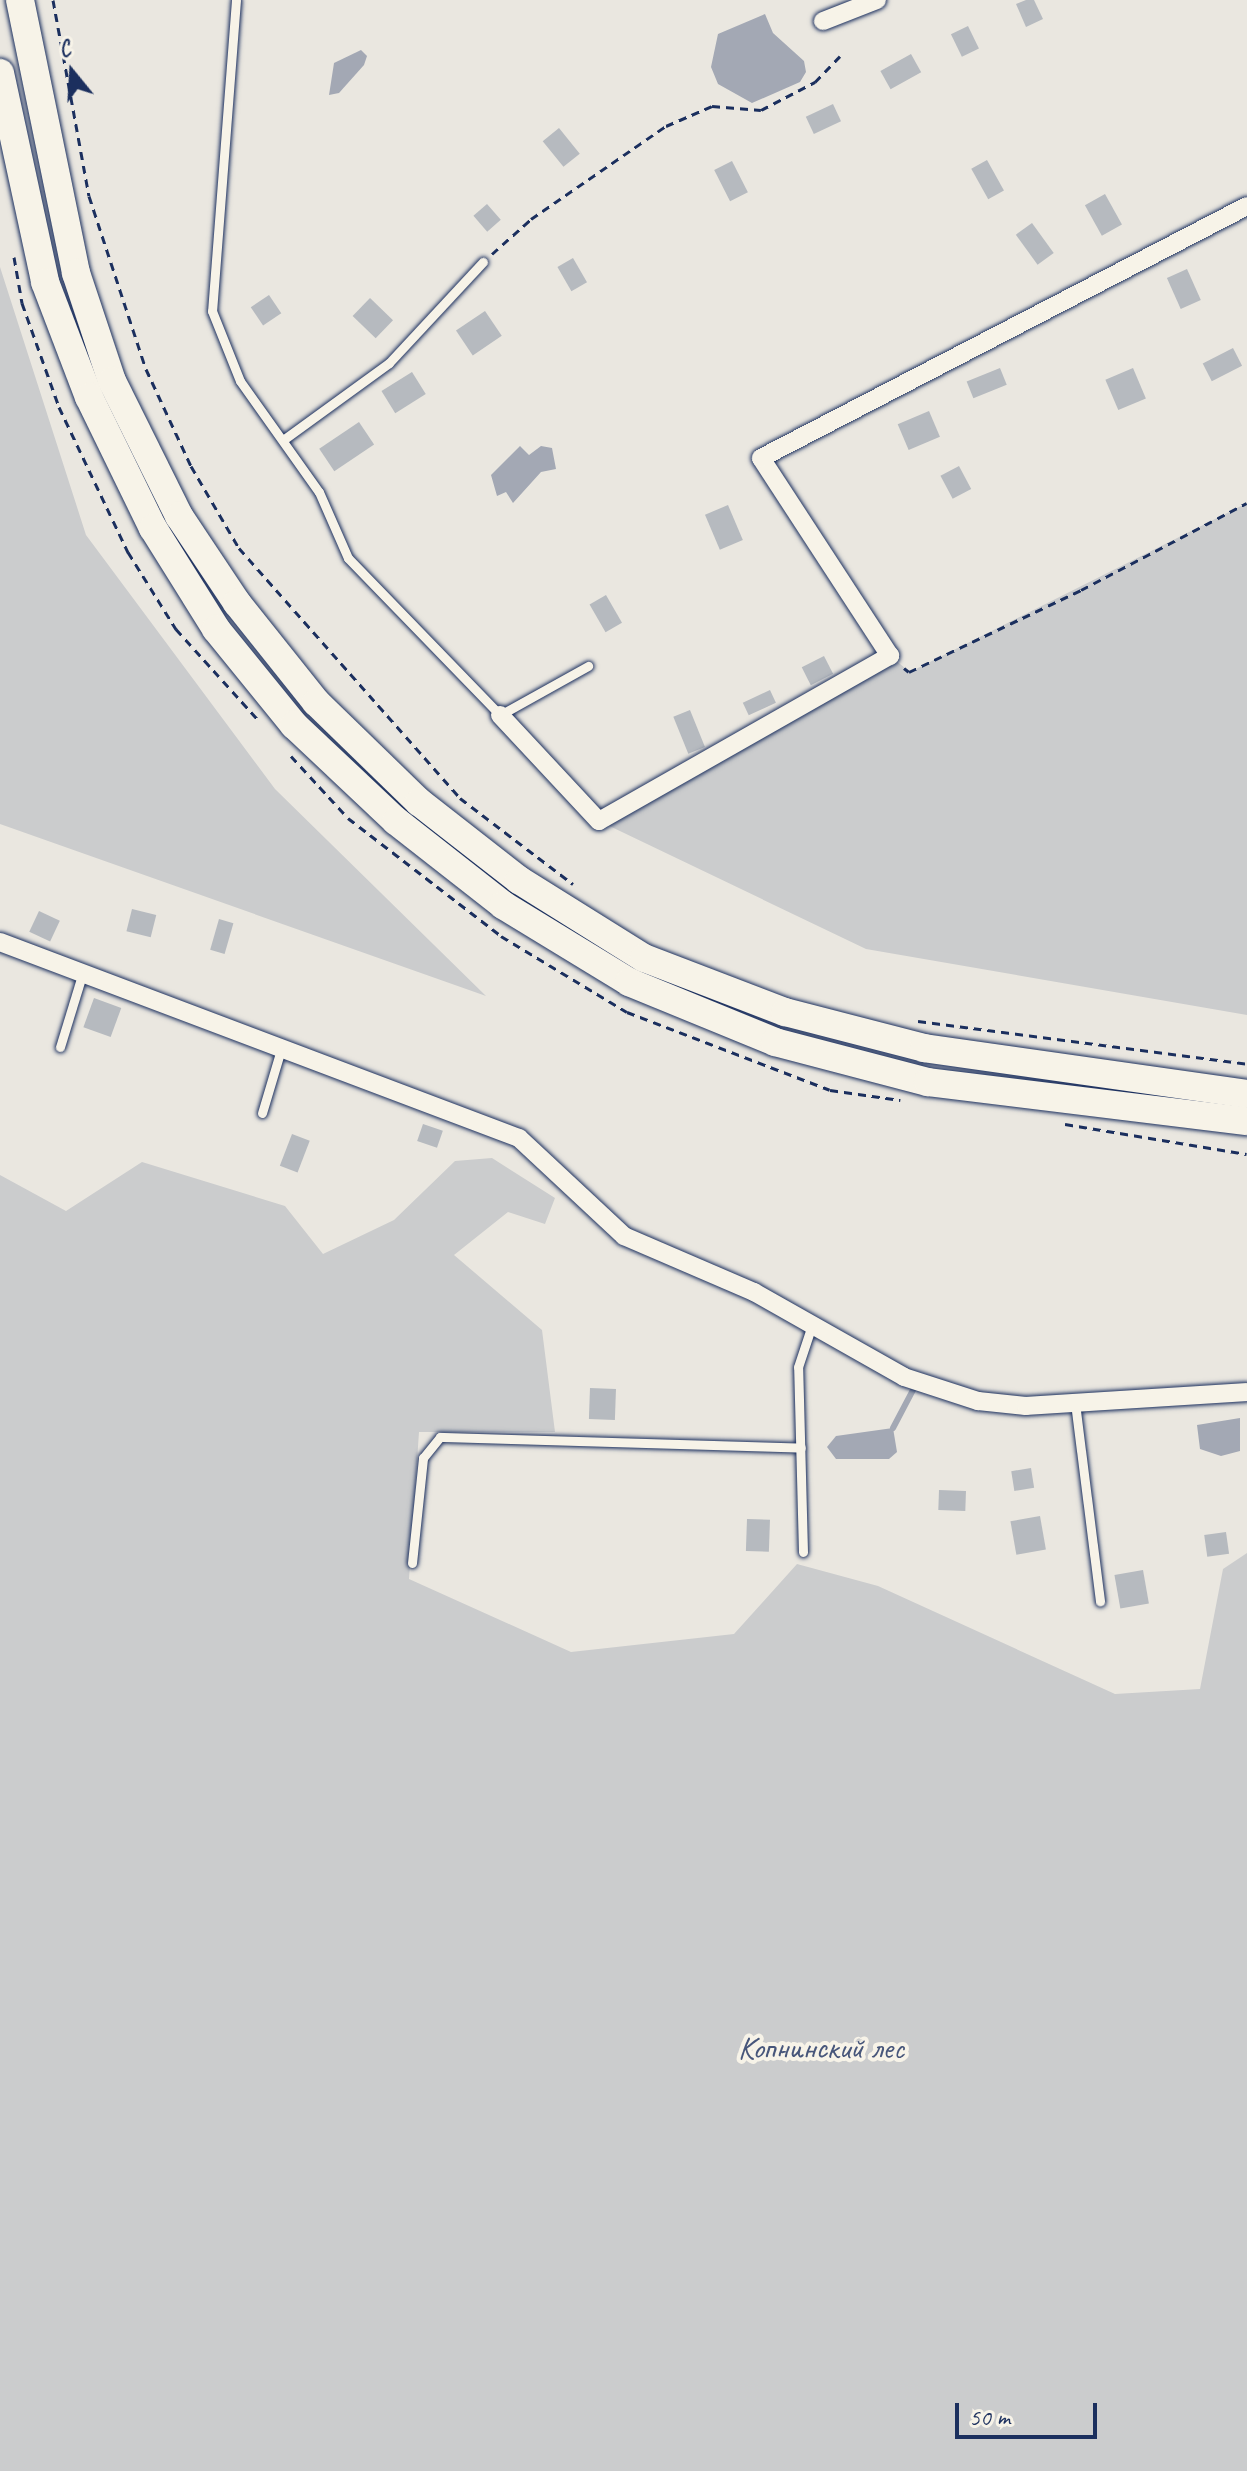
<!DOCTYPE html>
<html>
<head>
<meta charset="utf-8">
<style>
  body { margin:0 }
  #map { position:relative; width:1247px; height:2471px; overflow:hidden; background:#eae7e0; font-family:Caveat,sans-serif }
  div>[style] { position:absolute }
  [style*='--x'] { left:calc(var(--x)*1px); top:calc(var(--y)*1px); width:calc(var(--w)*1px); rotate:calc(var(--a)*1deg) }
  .green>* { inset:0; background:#cbcccd }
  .water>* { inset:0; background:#a3a8b4 }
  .stream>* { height:6px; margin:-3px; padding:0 3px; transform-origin:3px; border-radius:3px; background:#a3a8b4 }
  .building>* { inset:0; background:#b6babf; transform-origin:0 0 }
  .path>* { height:3px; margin-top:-1.5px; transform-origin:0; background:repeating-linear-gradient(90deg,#1b2f5e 0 8px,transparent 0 14px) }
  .roads { filter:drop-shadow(0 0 2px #1b2f5e) drop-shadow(0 0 2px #1b2f5e) }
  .service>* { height:9px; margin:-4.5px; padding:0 4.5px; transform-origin:4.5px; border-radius:4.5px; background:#f7f3e8 }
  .minor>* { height:18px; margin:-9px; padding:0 9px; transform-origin:9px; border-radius:9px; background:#f7f3e8 }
  .primary>* { height:28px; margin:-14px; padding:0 14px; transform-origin:14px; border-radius:14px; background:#f7f3e8 }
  span { translate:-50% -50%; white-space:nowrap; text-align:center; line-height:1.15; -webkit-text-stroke:8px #f7f3e8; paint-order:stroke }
  .park-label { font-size:32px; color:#47567a }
  .north { position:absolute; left:32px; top:32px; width:80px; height:80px; -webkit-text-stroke:6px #f7f3e8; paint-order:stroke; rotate:342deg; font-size:22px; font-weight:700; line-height:32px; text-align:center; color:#1b2f5e }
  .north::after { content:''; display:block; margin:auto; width:28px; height:36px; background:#1b2f5e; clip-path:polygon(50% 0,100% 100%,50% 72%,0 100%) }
  .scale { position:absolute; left:955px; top:2403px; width:142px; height:36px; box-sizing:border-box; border:4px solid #1b2f5e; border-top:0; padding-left:10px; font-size:24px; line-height:28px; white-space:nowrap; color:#1b2f5e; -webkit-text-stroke:6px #f7f3e8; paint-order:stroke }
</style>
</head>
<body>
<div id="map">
  <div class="green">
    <i style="clip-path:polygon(0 267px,86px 535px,275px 789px,486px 996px,0 824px)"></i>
    <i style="clip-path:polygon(1247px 503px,1247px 1015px,866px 949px,599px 821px,890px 656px,910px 672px)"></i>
    <i style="clip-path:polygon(492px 1158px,555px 1198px,545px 1224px,508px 1212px,454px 1255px,542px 1330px,555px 1432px,419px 1432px,409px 1579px,571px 1652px,734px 1634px,797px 1564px,878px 1586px,1115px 1694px,1200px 1689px,1223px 1569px,1247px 1553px,1247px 2471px,0 2471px,0 1175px,66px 1211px,142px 1162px,285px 1206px,323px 1254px,394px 1220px,455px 1161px)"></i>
  </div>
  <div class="water">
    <i style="clip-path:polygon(765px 14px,773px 33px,804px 61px,806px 72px,800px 82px,752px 103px,718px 84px,711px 67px,718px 34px)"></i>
    <i style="clip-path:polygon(361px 50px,367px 56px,364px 65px,339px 93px,329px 95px,334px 63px)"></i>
    <i style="clip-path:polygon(520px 446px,529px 455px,541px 446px,552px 448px,556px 469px,541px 472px,513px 503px,506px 492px,497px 496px,491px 475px)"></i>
    <i style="clip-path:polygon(1240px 1418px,1240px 1451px,1221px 1456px,1200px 1449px,1197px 1425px)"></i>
    <i style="clip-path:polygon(893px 1428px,897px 1452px,889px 1459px,836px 1459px,827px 1447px,836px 1436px)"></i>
  </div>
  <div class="stream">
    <i style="--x:893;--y:1428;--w:43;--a:-62.2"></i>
  </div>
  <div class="building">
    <i style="clip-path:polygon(1026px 0,1034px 0,1043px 19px,1026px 27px,1016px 4px)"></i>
    <i style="left:968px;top:26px;width:25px;height:19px;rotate:64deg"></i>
    <i style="left:911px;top:54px;width:21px;height:35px;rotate:61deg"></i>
    <i style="left:833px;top:104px;width:19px;height:30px;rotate:65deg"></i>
    <i style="left:559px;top:128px;width:33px;height:21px;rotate:51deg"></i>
    <i style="left:987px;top:160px;width:35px;height:18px;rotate:61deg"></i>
    <i style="left:732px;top:161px;width:35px;height:20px;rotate:63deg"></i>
    <i style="left:1105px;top:194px;width:35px;height:23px;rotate:61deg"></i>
    <i style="left:487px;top:204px;width:21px;height:18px;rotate:49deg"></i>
    <i style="left:1032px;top:223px;width:37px;height:20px;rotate:54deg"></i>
    <i style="left:573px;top:258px;width:28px;height:18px;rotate:60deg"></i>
    <i style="left:1187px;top:269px;width:34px;height:22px;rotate:66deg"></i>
    <i style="left:269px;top:295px;width:22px;height:22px;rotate:56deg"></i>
    <i style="left:370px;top:298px;width:32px;height:25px;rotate:44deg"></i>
    <i style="left:485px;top:311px;width:30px;height:35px;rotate:56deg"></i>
    <i style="left:1233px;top:348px;width:20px;height:34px;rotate:63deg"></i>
    <i style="left:1000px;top:368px;width:18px;height:36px;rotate:68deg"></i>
    <i style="left:1133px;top:368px;width:33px;height:30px;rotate:67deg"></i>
    <i style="left:412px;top:372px;width:26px;height:36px;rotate:58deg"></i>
    <i style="left:929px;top:411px;width:28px;height:34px;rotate:67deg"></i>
    <i style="left:359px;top:422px;width:27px;height:48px;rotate:56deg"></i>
    <i style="left:959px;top:466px;width:26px;height:21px;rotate:62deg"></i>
    <i style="left:728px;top:505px;width:38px;height:25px;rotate:67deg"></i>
    <i style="left:606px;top:595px;width:32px;height:19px;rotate:60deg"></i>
    <i style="left:824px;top:656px;width:20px;height:25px;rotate:63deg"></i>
    <i style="left:770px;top:690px;width:14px;height:30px;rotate:65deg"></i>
    <i style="left:690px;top:710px;width:40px;height:18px;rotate:68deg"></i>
    <i style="left:132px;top:909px;width:25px;height:23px;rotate:14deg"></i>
    <i style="left:39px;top:911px;width:23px;height:23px;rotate:25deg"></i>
    <i style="left:219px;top:919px;width:15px;height:32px;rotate:16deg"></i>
    <i style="left:94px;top:998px;width:29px;height:31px;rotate:20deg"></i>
    <i style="left:423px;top:1124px;width:21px;height:18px;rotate:19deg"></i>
    <i style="left:292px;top:1134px;width:19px;height:34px;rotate:21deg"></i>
    <i style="left:590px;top:1388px;width:26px;height:31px;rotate:2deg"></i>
    <i style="left:1031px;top:1468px;width:20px;height:20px;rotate:81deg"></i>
    <i style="left:939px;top:1490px;width:27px;height:20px;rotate:2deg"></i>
    <i style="left:1040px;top:1516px;width:34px;height:30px;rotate:80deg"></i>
    <i style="left:747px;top:1519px;width:23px;height:32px;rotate:2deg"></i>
    <i style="left:1226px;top:1532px;width:22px;height:22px;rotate:82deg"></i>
    <i style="left:1143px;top:1570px;width:34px;height:29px;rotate:80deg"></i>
  </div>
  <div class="path">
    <i style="--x:53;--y:0;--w:199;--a:79.6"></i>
    <i style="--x:89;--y:196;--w:182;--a:71.8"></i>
    <i style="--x:146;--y:369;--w:107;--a:65.1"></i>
    <i style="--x:191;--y:466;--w:95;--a:59.7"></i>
    <i style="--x:239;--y:548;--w:334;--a:48.5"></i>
    <i style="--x:460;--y:798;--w:142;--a:37.3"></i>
    <i style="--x:492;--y:254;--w:52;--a:-41.9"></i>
    <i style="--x:531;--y:219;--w:164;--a:-34.6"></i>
    <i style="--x:666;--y:126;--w:50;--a:-23.5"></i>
    <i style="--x:712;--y:106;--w:49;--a:4.7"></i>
    <i style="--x:761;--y:110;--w:61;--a:-27.4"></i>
    <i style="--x:815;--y:82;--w:36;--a:-46"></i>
    <i style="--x:14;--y:257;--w:47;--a:80.1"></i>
    <i style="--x:22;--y:303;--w:110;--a:70.4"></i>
    <i style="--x:59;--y:407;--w:161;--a:64.6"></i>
    <i style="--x:128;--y:552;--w:91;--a:58.1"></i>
    <i style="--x:176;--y:629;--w:124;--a:47.9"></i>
    <i style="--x:904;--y:668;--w:6;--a:39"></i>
    <i style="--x:909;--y:672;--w:191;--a:-25.5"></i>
    <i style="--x:1081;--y:590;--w:187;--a:-27.7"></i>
    <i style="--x:291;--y:756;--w:84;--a:47.4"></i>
    <i style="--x:348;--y:818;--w:193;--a:37.6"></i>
    <i style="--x:501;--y:936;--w:147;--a:31.1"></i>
    <i style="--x:627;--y:1012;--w:217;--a:21"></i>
    <i style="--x:830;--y:1090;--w:71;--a:8.1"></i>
    <i style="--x:918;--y:1021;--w:332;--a:7.4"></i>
    <i style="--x:1065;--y:1124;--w:184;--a:9.4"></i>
  </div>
  <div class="roads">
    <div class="service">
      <i style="--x:236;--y:0;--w:312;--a:94.4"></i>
      <i style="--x:212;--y:311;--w:75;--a:68.2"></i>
      <i style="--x:240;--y:381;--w:136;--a:54.6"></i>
      <i style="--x:319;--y:492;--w:72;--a:66.3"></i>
      <i style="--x:348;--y:558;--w:219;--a:45.9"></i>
      <i style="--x:500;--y:715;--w:101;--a:-29.1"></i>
      <i style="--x:283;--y:440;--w:131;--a:-36"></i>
      <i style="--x:389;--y:363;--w:138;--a:-47.1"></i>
      <i style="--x:60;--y:1047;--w:78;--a:-73"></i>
      <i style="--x:262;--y:1113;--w:70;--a:-73.4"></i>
      <i style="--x:1075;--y:1403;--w:200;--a:82.8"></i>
      <i style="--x:803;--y:1552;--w:185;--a:-91.5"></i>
      <i style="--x:798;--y:1367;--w:44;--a:-71.6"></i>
      <i style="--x:412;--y:1563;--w:106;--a:-84"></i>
      <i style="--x:423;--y:1458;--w:27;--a:-51"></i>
      <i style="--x:440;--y:1437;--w:361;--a:1.7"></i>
    </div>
    <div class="minor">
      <i style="--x:823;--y:21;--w:58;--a:-21.3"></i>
      <i style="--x:500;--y:715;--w:145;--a:47"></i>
      <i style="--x:599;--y:821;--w:335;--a:-29.6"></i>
      <i style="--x:890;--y:656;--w:236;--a:-123.1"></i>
      <i style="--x:761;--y:458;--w:547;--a:-27.41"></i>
      <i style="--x:0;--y:942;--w:555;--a:20.69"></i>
      <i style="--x:519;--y:1138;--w:144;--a:43"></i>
      <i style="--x:624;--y:1236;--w:142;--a:23.3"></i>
      <i style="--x:754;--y:1292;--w:172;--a:29.5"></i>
      <i style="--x:904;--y:1377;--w:78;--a:18"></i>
      <i style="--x:978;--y:1401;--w:48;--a:5.9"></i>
      <i style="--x:1026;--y:1406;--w:221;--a:-3.6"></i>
    </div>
    <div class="primary">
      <i style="--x:20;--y:0;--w:279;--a:78.4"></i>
      <i style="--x:76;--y:273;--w:114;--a:71.6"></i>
      <i style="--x:112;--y:381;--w:151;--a:63.6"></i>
      <i style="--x:179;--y:516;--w:105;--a:56.3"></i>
      <i style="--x:237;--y:603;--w:127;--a:51.4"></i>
      <i style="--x:316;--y:702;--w:144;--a:44.2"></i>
      <i style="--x:419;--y:802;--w:127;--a:38"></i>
      <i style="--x:519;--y:880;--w:147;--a:32"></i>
      <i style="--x:644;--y:958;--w:151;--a:21"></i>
      <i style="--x:785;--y:1012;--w:144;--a:14.5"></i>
      <i style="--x:924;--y:1048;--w:326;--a:8.1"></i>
      <i style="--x:0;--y:73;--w:214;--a:77.8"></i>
      <i style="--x:45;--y:282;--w:123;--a:69.1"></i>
      <i style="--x:89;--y:397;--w:146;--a:64"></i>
      <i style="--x:153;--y:528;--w:119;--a:58"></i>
      <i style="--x:216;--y:629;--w:124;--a:50.9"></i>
      <i style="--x:294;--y:725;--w:140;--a:43.3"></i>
      <i style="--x:396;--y:821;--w:136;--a:38.1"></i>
      <i style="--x:503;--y:905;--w:148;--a:31.4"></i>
      <i style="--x:629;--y:982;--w:158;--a:22.3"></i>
      <i style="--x:775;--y:1042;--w:158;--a:14.7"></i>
      <i style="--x:928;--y:1082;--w:321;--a:7"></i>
    </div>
  </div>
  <div class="park-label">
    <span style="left:821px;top:2048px">Копнинский лес</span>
  </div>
  <div class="north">С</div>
  <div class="scale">50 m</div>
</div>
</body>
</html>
